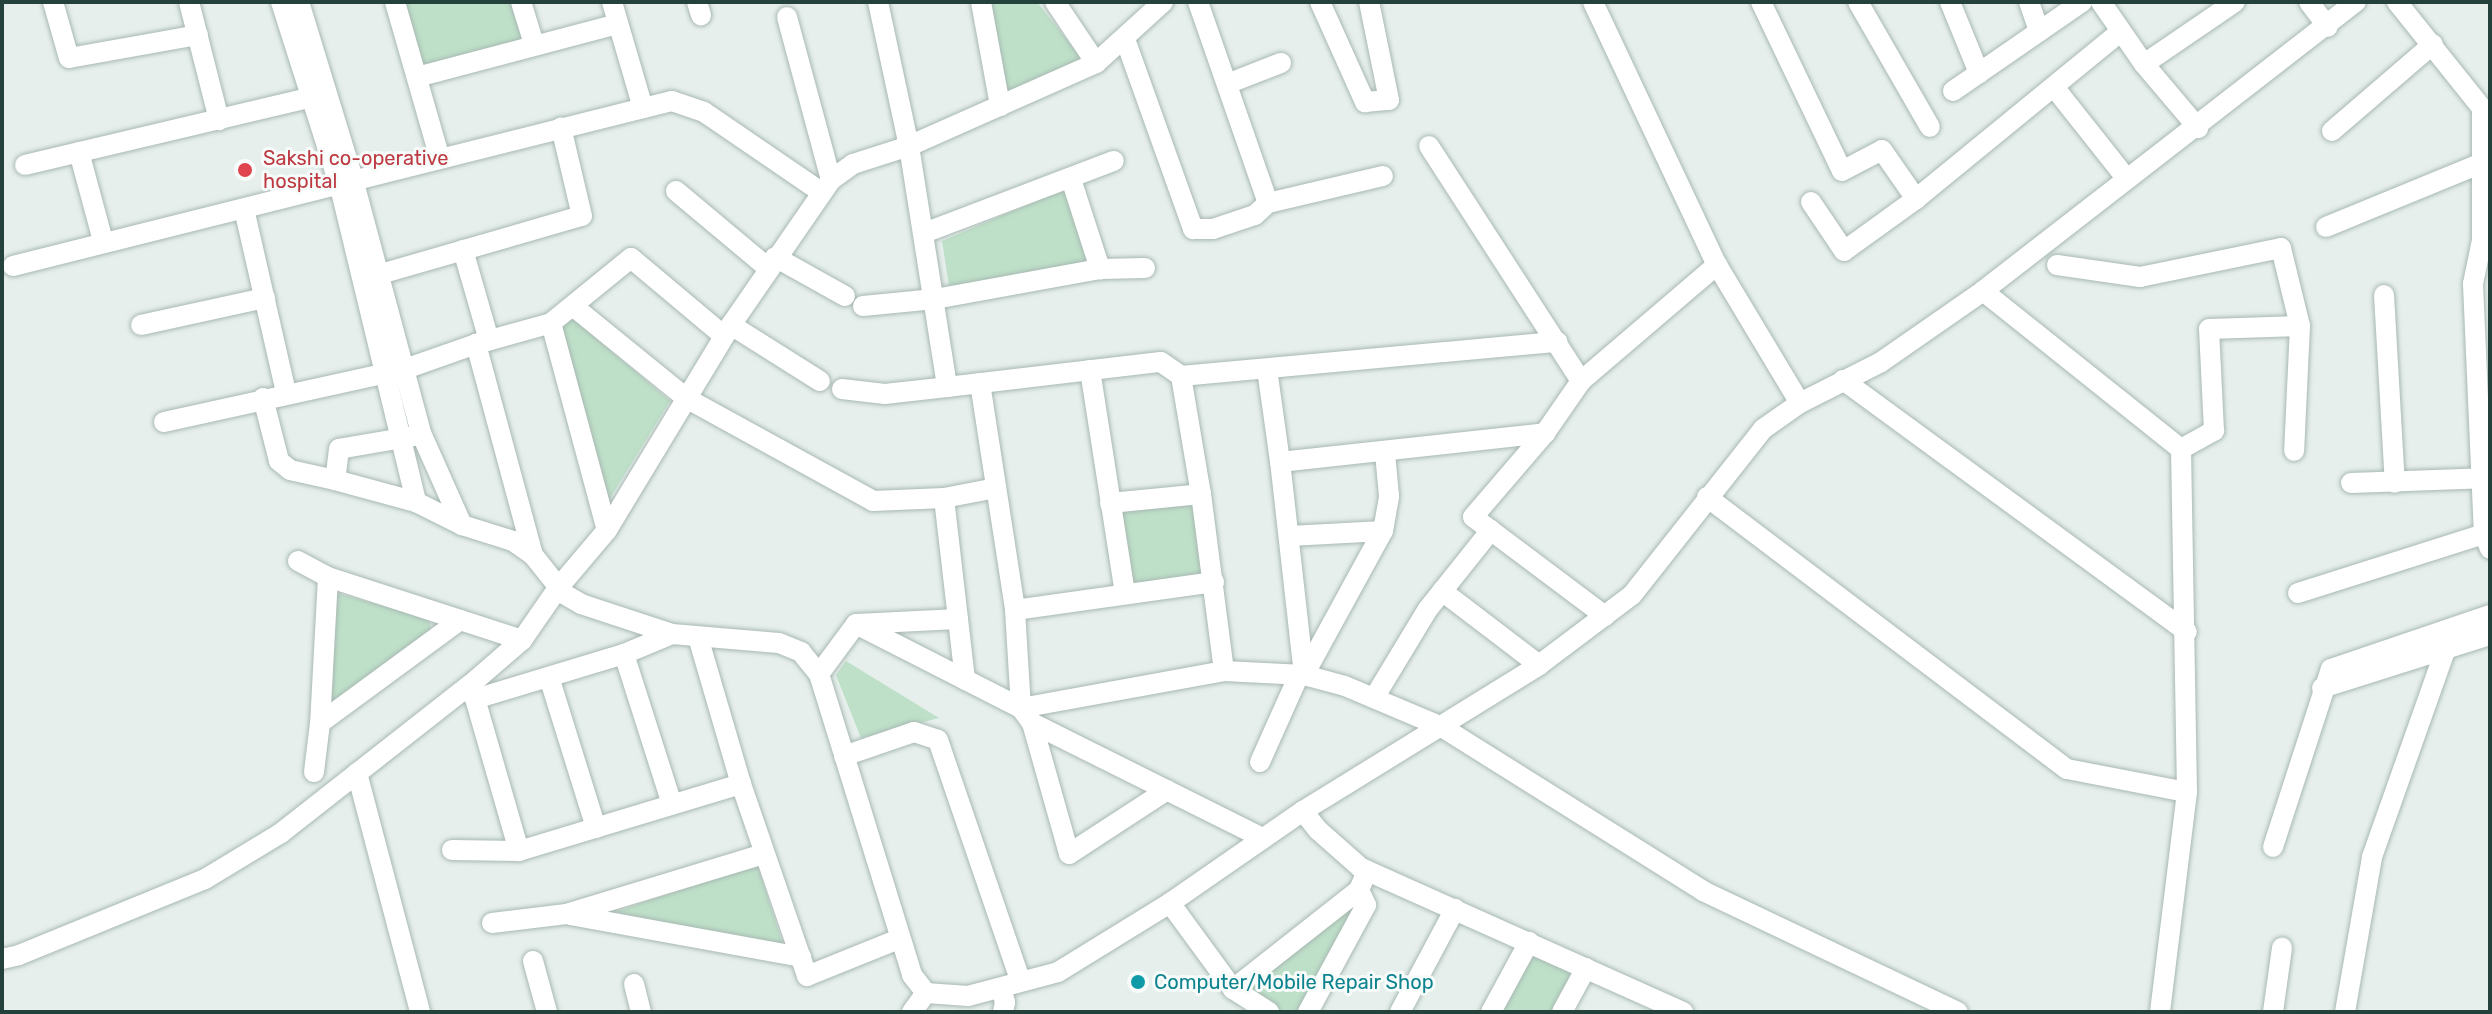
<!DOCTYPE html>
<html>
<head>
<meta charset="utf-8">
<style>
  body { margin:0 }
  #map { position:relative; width:2492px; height:1014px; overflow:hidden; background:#e6efeb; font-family:Rubik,sans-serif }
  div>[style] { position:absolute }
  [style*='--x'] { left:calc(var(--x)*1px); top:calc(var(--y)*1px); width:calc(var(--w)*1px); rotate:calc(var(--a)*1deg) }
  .green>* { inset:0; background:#bee0c8; transform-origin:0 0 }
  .roads { filter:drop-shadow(0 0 2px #a8b8b3) drop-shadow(0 0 2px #a8b8b3) }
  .minor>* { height:20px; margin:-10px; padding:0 10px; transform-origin:10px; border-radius:10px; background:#fff }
  .dots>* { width:22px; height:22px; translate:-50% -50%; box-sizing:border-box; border:4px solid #f7fbf9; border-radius:50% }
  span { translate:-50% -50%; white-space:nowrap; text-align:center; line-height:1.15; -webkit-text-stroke:6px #f7fbf9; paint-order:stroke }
  .health-label { font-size:20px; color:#be3a42 }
  .left { translate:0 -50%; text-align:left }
  .culture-label { font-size:20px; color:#0d838f }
  .frame { position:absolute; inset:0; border:4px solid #24423b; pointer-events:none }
</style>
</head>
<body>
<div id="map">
  <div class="green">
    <i style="clip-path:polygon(405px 2px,515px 2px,527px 40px,424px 68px)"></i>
    <i style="clip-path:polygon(991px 2px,1037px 2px,1083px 60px,1008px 95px)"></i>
    <i style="clip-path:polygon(1065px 189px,1088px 265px,949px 286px,942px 241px)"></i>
    <i style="clip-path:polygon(572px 318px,670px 401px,607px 503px,558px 326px)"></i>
    <i style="left:1193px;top:503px;width:73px;height:75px;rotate:83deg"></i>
    <i style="clip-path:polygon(336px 593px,430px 619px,431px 634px,332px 706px,327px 703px)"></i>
    <i style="clip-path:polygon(846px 661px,939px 718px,861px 738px,836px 675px)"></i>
    <i style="clip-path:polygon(757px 864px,784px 948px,615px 912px)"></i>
    <i style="clip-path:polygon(1358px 903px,1297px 1012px,1282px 1012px,1246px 990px)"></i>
    <i style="clip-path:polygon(1533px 950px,1576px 972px,1555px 1012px,1499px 1012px)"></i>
  </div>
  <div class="roads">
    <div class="minor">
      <i style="--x:53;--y:2;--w:58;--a:74.1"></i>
      <i style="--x:69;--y:58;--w:131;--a:-10.1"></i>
      <i style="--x:189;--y:2;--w:122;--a:75.7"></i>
      <i style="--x:281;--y:2;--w:194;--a:72.3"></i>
      <i style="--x:340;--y:187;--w:324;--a:76.4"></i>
      <i style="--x:416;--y:502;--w:51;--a:26.6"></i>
      <i style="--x:462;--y:525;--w:53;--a:17.4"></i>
      <i style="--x:513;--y:541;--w:24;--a:35"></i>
      <i style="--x:533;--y:555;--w:50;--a:51.5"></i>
      <i style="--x:564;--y:594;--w:20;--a:30"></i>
      <i style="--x:581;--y:604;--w:96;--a:18.2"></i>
      <i style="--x:672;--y:634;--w:107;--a:4.8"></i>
      <i style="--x:779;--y:643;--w:24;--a:22"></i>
      <i style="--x:801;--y:652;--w:28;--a:51"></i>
      <i style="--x:819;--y:674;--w:315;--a:72.8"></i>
      <i style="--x:912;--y:975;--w:23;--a:52"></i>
      <i style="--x:926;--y:993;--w:42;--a:4.1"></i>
      <i style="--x:968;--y:996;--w:93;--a:-14.9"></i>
      <i style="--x:1058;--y:972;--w:132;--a:-31.6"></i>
      <i style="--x:1170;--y:903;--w:162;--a:-34.7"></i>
      <i style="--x:1303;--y:811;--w:278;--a:-31.7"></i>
      <i style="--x:1539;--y:665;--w:116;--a:-37"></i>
      <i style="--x:1632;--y:595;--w:211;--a:-51.7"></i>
      <i style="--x:1763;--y:429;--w:45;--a:-35.1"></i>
      <i style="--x:1800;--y:403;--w:91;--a:-26.8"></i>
      <i style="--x:1881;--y:362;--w:124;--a:-34.8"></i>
      <i style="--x:1983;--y:291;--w:472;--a:-37.8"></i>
      <i style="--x:299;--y:2;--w:185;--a:73"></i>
      <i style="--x:353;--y:179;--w:263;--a:75"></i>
      <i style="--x:421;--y:433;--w:101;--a:66"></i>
      <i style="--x:395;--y:2;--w:163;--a:74"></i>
      <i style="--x:521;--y:2;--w:44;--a:72.8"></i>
      <i style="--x:612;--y:2;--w:110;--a:73.7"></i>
      <i style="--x:697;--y:2;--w:14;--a:73"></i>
      <i style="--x:878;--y:2;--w:147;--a:77.9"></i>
      <i style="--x:909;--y:146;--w:244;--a:81"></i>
      <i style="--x:947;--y:387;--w:215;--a:-6.7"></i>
      <i style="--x:1161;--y:362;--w:24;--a:35"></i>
      <i style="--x:1181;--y:376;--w:378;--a:-5.2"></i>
      <i style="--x:981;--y:2;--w:106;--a:79.6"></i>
      <i style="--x:1055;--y:2;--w:73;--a:56.1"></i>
      <i style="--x:1198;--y:2;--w:213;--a:70.8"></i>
      <i style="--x:1268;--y:203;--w:118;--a:-13.2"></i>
      <i style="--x:1320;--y:2;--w:110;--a:65.8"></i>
      <i style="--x:1365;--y:102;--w:24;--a:-5"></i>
      <i style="--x:1389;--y:100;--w:100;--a:-101.5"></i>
      <i style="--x:1593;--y:2;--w:291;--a:64.8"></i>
      <i style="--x:1717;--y:265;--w:161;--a:59"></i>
      <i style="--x:1761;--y:2;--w:187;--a:64.4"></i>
      <i style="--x:1842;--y:171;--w:45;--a:-27.7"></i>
      <i style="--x:1882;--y:150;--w:60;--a:55.2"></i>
      <i style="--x:1858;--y:2;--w:144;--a:60.1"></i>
      <i style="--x:1950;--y:2;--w:77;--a:67.8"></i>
      <i style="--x:2029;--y:2;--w:31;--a:71"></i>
      <i style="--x:2101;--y:2;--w:75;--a:55.3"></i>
      <i style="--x:2144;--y:64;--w:84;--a:49.8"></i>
      <i style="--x:2309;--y:2;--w:31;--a:53"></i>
      <i style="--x:2397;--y:2;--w:136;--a:51.3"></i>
      <i style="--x:2482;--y:108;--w:132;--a:90"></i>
      <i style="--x:2482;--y:240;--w:45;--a:101.6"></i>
      <i style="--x:2473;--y:284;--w:250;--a:87.5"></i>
      <i style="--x:2484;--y:534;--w:16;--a:68"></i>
      <i style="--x:787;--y:17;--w:169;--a:74.9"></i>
      <i style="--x:1125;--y:39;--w:202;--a:70.3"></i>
      <i style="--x:1193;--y:229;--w:20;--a:0"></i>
      <i style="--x:1213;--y:229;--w:44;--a:-18.4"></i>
      <i style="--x:1255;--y:215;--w:18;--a:-43"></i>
      <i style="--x:2144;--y:64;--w:110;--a:-34.3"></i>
      <i style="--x:417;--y:77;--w:208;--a:-14.8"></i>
      <i style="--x:1227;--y:84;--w:58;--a:-21.3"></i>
      <i style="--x:2054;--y:87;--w:117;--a:51.6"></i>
      <i style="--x:1953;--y:91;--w:157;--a:-34.6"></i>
      <i style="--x:2332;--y:131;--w:133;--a:-40.7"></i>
      <i style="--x:1429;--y:146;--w:280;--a:57.1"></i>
      <i style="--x:79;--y:152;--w:92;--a:74.9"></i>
      <i style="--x:25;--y:165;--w:304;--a:-13.3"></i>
      <i style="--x:1071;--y:179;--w:95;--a:72.1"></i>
      <i style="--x:676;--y:191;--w:120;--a:39.9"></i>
      <i style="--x:1811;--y:202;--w:59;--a:56"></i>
      <i style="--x:1844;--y:251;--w:89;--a:-35.8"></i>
      <i style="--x:1916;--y:199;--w:264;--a:-39.3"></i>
      <i style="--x:244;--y:209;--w:189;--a:77.1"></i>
      <i style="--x:2326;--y:227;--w:169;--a:-22.3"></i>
      <i style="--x:924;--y:233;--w:203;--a:-20.8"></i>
      <i style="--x:463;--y:250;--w:94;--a:73.9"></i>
      <i style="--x:775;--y:257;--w:80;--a:29.1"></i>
      <i style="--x:2057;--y:265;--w:84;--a:8.2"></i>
      <i style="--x:2140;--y:277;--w:144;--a:-11.6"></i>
      <i style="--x:2281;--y:248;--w:80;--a:76.3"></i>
      <i style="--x:2300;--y:326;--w:125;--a:92.7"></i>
      <i style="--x:13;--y:266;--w:679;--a:-14.06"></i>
      <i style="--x:672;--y:101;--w:34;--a:19"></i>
      <i style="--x:704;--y:112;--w:140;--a:34.3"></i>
      <i style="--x:377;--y:275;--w:213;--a:-16.1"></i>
      <i style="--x:582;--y:216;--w:91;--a:-103.3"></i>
      <i style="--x:1983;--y:291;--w:253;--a:38.6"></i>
      <i style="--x:2181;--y:449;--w:343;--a:89"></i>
      <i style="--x:2187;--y:792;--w:222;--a:97"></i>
      <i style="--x:2384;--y:295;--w:188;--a:86.7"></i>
      <i style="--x:863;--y:306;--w:72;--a:-5.6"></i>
      <i style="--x:935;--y:299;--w:168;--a:-10.3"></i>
      <i style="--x:1100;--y:269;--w:45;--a:-1.3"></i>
      <i style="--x:574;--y:307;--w:144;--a:39.1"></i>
      <i style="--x:686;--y:398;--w:213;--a:28.8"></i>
      <i style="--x:873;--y:501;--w:71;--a:-2.4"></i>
      <i style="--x:944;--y:498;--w:53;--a:-10.9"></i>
      <i style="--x:551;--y:323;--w:214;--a:74.9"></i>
      <i style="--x:141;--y:325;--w:127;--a:-12.3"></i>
      <i style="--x:731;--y:325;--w:105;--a:32.2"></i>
      <i style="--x:476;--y:344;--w:219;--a:74.9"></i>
      <i style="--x:1267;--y:369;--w:94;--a:82"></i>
      <i style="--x:1090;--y:370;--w:226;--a:81.1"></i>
      <i style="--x:1181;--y:376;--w:120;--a:80.4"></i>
      <i style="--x:1201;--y:494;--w:178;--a:82.6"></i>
      <i style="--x:1843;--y:380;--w:426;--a:36.2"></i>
      <i style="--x:980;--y:383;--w:230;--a:81.2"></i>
      <i style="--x:1015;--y:610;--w:98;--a:86.5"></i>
      <i style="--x:1021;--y:708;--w:19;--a:54"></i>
      <i style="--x:1032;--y:723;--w:136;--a:74.2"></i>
      <i style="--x:1069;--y:854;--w:117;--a:-33.1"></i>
      <i style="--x:842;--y:389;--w:43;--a:6.6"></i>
      <i style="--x:885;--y:394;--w:62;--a:-6.4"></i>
      <i style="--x:263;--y:398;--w:65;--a:75.7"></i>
      <i style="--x:279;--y:461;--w:14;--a:39"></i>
      <i style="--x:290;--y:470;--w:46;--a:12.5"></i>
      <i style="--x:164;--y:422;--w:247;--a:-12.4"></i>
      <i style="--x:405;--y:369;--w:75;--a:-19.4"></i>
      <i style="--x:476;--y:344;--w:78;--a:-15.6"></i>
      <i style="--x:551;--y:323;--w:103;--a:-39.1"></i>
      <i style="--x:631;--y:258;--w:121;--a:40"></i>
      <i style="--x:414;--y:436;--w:76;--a:170.2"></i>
      <i style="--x:339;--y:449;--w:31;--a:97"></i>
      <i style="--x:335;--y:480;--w:84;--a:15.2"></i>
      <i style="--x:2181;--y:449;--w:38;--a:-29"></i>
      <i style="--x:2214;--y:431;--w:102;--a:-92.8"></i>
      <i style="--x:2209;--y:329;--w:91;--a:-1.9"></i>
      <i style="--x:2351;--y:483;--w:139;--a:-2.1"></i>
      <i style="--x:1707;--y:497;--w:451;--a:37.1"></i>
      <i style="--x:2067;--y:769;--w:122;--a:10.9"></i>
      <i style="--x:944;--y:498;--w:183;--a:83.4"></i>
      <i style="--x:1110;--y:503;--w:91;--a:-5.6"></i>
      <i style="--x:1290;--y:536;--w:93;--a:-3.1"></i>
      <i style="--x:298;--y:561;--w:34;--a:28"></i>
      <i style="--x:328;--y:577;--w:204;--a:18"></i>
      <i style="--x:328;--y:577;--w:146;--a:93.1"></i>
      <i style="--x:320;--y:723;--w:174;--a:-36.3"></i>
      <i style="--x:1442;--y:591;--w:122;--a:37.3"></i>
      <i style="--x:2298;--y:593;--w:195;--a:-17.6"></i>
      <i style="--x:1015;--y:610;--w:201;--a:-8"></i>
      <i style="--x:1605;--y:616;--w:165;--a:-143.1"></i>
      <i style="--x:1473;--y:517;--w:111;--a:-49.4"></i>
      <i style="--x:1545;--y:433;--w:63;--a:-55.3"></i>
      <i style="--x:1581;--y:381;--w:179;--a:-40.5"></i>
      <i style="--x:856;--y:624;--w:102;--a:-2.8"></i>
      <i style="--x:698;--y:637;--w:153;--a:73.7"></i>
      <i style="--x:741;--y:784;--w:203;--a:71"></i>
      <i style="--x:807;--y:976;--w:99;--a:-21.9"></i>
      <i style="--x:624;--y:654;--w:157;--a:72.3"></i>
      <i style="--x:819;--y:674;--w:62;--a:-53.5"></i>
      <i style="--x:856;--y:624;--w:185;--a:27"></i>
      <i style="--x:1021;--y:708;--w:206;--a:-10.3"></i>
      <i style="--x:1224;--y:671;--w:80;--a:2.9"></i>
      <i style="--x:1304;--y:675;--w:42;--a:15"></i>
      <i style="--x:1345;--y:686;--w:105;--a:22.9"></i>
      <i style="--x:1442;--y:727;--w:308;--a:32.1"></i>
      <i style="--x:1703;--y:891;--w:282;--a:25.4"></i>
      <i style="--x:1304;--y:675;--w:214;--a:-96.4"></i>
      <i style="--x:1280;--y:462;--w:267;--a:-6.2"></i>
      <i style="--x:1304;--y:675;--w:164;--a:-61.3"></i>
      <i style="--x:1383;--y:531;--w:36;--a:-80"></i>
      <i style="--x:1389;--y:496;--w:43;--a:-95.3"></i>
      <i style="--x:549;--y:677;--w:158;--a:72.7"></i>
      <i style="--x:2322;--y:688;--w:176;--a:-17.5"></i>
      <i style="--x:1374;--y:698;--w:104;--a:-58.8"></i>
      <i style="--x:1428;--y:609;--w:101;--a:-51.4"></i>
      <i style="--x:1032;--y:723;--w:258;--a:26.5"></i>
      <i style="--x:844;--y:756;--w:74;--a:-18.9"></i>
      <i style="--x:914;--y:732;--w:25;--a:18"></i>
      <i style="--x:938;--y:740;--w:254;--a:71.1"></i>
      <i style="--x:1260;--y:762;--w:95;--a:-65.9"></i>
      <i style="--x:314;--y:772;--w:49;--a:-83"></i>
      <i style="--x:357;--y:773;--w:247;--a:75.2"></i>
      <i style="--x:1303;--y:811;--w:24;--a:52"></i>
      <i style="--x:1318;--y:830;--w:57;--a:41.5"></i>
      <i style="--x:1361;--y:868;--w:353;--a:24.1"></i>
      <i style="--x:2273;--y:847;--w:187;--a:-72"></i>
      <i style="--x:2331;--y:669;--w:168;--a:-18.8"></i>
      <i style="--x:452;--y:850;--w:67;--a:0.9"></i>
      <i style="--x:519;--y:851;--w:232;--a:-16.8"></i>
      <i style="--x:519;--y:851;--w:158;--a:-106.1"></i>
      <i style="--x:475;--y:699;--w:156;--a:-16.8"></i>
      <i style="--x:624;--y:654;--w:52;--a:-22.6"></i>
      <i style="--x:1170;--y:903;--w:107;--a:53.8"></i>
      <i style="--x:1233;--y:989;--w:43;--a:32.6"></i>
      <i style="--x:570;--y:915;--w:235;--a:10.3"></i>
      <i style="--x:492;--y:923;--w:75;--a:-6.9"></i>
      <i style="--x:566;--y:914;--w:207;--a:-16.9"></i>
      <i style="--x:2;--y:959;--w:17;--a:-13"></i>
      <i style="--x:19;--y:955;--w:201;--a:-22.2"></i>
      <i style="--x:205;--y:879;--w:89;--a:-31.2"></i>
      <i style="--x:281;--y:833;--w:240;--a:-38.1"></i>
      <i style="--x:470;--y:685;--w:69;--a:-40.9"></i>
      <i style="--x:522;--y:640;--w:63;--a:-55.3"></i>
      <i style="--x:558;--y:588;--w:76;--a:-49.8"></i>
      <i style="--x:607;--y:530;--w:240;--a:-58.8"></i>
      <i style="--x:731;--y:325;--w:176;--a:-55.4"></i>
      <i style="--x:831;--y:180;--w:27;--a:-36"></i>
      <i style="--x:853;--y:164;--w:59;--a:-17.8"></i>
      <i style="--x:909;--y:146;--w:205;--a:-23.9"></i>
      <i style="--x:1096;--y:63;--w:91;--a:-42.3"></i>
      <i style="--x:533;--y:961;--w:53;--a:74.6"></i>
      <i style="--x:634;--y:984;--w:29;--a:76"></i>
      <i style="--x:1001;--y:988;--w:15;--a:74"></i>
      <i style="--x:1005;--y:1002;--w:10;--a:101"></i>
      <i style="--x:1233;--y:989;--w:160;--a:-38.2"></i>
      <i style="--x:1359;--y:890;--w:21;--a:-67"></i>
      <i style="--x:912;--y:1012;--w:24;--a:-54"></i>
      <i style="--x:1308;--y:1012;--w:122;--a:-61.5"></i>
      <i style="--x:1366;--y:905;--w:17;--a:-115"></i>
      <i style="--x:1400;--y:1012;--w:117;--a:-61.9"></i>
      <i style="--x:1491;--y:1012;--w:80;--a:-61.5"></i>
      <i style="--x:1562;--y:1012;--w:50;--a:-61.4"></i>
      <i style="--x:2273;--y:1012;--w:65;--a:-82"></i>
      <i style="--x:2345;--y:1012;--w:157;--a:-80.1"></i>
      <i style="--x:2372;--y:857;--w:219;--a:-70.5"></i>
    </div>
  </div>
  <div class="dots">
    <i style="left:245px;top:170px;background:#e0444e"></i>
    <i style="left:1138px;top:982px;background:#0f9aa8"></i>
  </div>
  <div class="health-label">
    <span class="left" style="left:263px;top:170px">Sakshi co-operative<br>hospital</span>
  </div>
  <div class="culture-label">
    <span class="left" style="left:1154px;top:982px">Computer/Mobile Repair Shop</span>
  </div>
  <div class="frame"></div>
</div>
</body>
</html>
